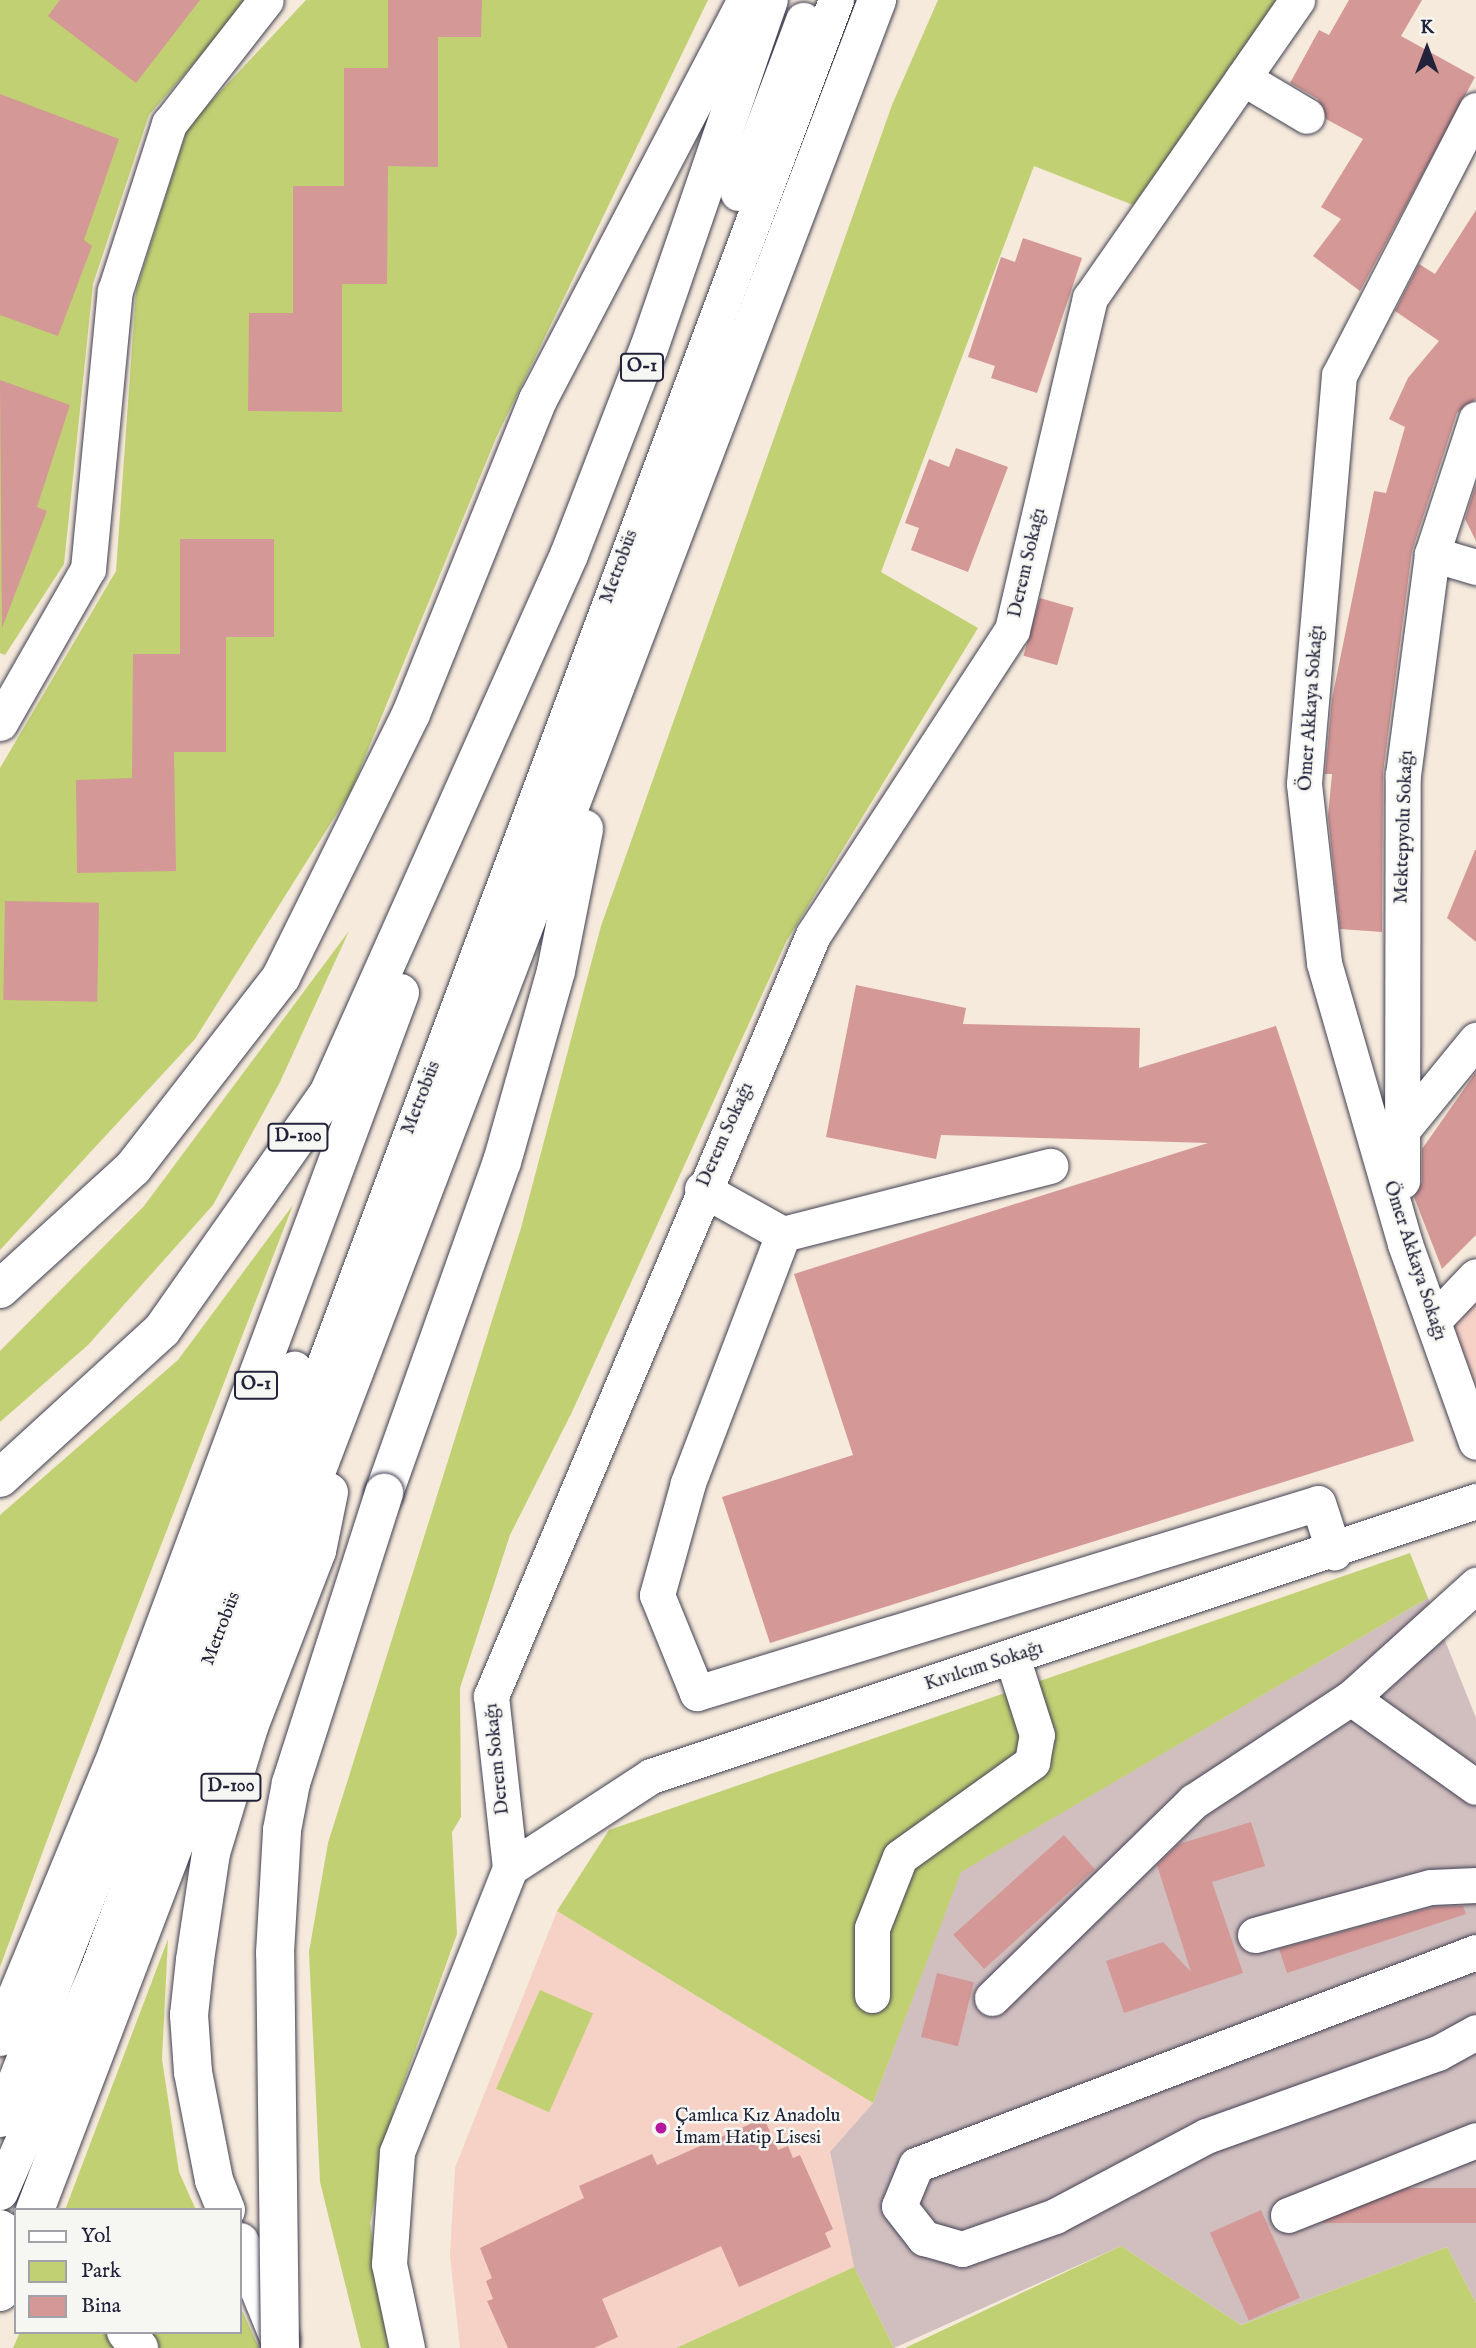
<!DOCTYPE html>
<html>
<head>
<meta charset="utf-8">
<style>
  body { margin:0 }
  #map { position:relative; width:1476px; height:2348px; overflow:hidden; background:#f5eadb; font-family:"IM FELL English",serif }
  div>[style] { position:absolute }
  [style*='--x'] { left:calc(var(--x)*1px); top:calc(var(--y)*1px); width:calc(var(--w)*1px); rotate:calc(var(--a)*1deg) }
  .built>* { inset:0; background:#f6d1c5 }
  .industrial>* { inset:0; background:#d1bfbf }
  .green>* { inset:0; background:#c1d073; transform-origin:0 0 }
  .building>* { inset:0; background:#d49896; transform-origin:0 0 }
  .roads { filter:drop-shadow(0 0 2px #424053) drop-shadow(0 0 2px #424053) }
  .minor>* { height:35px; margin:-17.5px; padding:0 17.5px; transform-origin:17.5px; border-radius:17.5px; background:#fff }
  .highway>* { height:38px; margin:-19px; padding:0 19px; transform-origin:19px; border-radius:19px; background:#fff }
  .bridges { filter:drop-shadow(0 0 2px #424053) drop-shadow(0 0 2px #424053) }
  .highway-bridge>* { height:38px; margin:-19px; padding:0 19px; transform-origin:19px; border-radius:19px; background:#fff }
  .dots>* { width:19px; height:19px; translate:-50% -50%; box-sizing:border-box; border:4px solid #f6f6f2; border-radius:50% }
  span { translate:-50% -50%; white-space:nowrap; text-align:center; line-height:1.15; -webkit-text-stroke:5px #f6f6f2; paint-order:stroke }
  .shield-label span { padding:2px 5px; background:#f6f6f2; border:2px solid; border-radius:5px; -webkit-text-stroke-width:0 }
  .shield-label { font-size:18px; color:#22223b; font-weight:700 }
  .street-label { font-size:19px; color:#22223b }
  .poi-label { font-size:19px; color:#22223b }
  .left { translate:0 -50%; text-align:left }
  .legend { position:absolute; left:14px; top:2208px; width:228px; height:126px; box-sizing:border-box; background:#f6f6f2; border:2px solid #a1a1a9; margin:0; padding:9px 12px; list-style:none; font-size:21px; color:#22223b }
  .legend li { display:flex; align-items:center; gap:14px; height:35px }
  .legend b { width:35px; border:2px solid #a1a1a9 }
  .north { position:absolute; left:1392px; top:14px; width:70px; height:70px; -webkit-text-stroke:5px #f6f6f2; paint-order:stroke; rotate:0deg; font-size:19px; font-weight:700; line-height:28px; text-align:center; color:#22223b }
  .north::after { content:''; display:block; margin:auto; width:24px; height:32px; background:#22223b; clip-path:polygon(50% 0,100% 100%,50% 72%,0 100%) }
</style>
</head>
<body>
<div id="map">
  <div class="built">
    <i style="clip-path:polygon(1476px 1302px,1476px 1385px,1453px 1327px)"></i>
    <i style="clip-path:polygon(557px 1911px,873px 2103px,830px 2153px,854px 2267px,676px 2348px,460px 2348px,450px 2255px,455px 2168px)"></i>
  </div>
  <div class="industrial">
    <i style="clip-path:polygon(1428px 1598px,1476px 1718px,1476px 2303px,1447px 2247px,1241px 2325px,1121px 2246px,894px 2348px,854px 2267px,830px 2152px,873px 2103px,960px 1872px)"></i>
  </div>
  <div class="green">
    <i style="clip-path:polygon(0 0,249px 0,149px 115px,93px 284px,64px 564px,5px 655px,0 653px)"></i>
    <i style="clip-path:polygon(306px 0,708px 0,496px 438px,351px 791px,195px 1039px,0 1250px,0 768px,116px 571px,136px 291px,188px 126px)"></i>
    <i style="clip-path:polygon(938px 0,1281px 0,1133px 205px,1034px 166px,881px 572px,978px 628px,786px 942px,572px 1412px,510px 1535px,460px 1688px,461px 1817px,452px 1832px,457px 1934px,394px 2109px,370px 2223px,388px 2348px,361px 2348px,320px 2182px,309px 1952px,328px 1843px,521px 1228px,601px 926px,892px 105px)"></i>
    <i style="clip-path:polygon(349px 931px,280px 1082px,213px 1205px,88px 1345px,0 1422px,0 1351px,144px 1206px)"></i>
    <i style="clip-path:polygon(293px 1205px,59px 1808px,0 1967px,0 1515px,178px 1360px)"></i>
    <i style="clip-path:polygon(1410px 1553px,1428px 1598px,961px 1872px,873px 2103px,557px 1911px,609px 1830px)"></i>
    <i style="clip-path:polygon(168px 1939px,162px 2059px,179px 2172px,196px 2210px,65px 2210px)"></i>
    <i style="left:540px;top:1990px;width:58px;height:108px;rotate:24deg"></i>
    <i style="clip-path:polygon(1121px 2246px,1241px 2325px,1447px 2247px,1476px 2303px,1476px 2348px,905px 2348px)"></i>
    <i style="clip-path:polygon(854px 2267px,894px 2348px,676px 2348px)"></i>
    <i style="clip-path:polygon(240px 2306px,259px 2348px,13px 2348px,20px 2332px,240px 2332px)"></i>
  </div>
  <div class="building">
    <i style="clip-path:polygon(60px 0,200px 0,136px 83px,48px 16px)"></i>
    <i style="clip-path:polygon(388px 0,482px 0,481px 37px,438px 37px,438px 167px,388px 166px,387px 284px,342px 284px,342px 412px,248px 411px,249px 313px,293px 313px,293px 186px,344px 186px,344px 68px,388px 68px)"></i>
    <i style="clip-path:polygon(1349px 0,1422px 0,1401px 36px,1475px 77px,1360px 291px,1313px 256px,1341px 219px,1321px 207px,1363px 139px,1326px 119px,1318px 99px,1290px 83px,1319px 30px,1329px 35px)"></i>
    <i style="clip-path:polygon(0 94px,119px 139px,84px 240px,92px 246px,58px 336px,0 315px)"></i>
    <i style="clip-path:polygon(1476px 210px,1476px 399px,1457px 413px,1412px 551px,1383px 773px,1382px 932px,1340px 929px,1328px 816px,1332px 774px,1325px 774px,1332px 699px,1374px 491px,1386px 493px,1405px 427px,1389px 419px,1408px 378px,1439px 341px,1395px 311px,1419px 264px,1435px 274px)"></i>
    <i style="clip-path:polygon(1023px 238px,1082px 258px,1037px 393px,991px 378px,995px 366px,968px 357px,1001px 257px,1015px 262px)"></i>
    <i style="clip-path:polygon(0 380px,70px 405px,37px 507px,47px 511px,2px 628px)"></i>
    <i style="clip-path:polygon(956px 448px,1008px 467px,968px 572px,911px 550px,919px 528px,905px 523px,929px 459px,949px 467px)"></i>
    <i style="clip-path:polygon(1476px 484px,1476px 541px,1465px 519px)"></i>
    <i style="clip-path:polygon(180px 539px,274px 539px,274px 637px,226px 637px,226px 752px,174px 752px,176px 871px,77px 873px,76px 780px,132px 778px,133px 654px,180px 654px)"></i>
    <i style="left:1040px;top:598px;width:35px;height:60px;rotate:16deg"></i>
    <i style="clip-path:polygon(1475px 850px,1476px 850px,1476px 942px,1447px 918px)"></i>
    <i style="left:5px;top:901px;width:94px;height:99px;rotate:1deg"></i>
    <i style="clip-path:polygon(856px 985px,966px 1008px,963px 1024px,1140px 1028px,1139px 1068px,1276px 1026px,1414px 1441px,770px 1643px,722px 1497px,853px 1455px,794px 1274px,1208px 1143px,941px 1135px,936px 1159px,826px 1137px)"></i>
    <i style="clip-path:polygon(1476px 1072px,1476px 1235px,1442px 1269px,1414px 1197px,1422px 1182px,1422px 1149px)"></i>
    <i style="clip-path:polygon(1251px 1822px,1265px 1866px,1212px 1882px,1243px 1973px,1124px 2013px,1106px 1961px,1163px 1942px,1191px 1972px,1157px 1865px,1179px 1844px)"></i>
    <i style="left:1064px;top:1835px;width:46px;height:149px;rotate:48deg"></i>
    <i style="clip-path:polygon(1463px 1906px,1466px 1914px,1287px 1973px,1279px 1949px,1434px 1907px)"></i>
    <i style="left:937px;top:1973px;width:38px;height:66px;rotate:14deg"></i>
    <i style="clip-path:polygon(764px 2118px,778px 2150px,788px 2146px,793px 2158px,800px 2155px,833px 2229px,825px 2233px,831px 2247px,739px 2287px,721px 2246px,602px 2299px,618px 2337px,594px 2348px,508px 2348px,487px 2301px,493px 2299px,486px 2281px,492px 2278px,480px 2248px,584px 2198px,579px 2186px,652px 2154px,657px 2165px)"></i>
    <i style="left:1476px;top:2188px;width:35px;height:153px;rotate:90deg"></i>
    <i style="left:1261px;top:2210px;width:96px;height:56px;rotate:66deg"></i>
  </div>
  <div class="roads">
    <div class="minor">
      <i style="--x:1243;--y:78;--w:74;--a:30.7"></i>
      <i style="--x:1476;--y:110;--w:298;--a:117.3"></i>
      <i style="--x:1339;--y:375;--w:410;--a:94.9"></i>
      <i style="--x:1304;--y:784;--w:180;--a:83.6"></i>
      <i style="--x:1324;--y:963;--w:292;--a:73.9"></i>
      <i style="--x:1405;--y:1244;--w:210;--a:70.3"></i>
      <i style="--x:738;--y:193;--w:185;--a:-69.4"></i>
      <i style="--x:1432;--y:554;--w:46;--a:16.5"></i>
      <i style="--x:0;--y:723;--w:177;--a:-60.3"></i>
      <i style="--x:88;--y:569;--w:279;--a:-84.5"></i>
      <i style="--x:115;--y:291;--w:176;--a:-72.1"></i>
      <i style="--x:169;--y:124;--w:157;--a:-52"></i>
      <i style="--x:1399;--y:1134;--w:122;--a:-50.7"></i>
      <i style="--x:1402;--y:1181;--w:406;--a:-89.9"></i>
      <i style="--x:1403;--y:775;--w:223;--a:-82.5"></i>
      <i style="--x:1432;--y:554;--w:142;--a:-71.9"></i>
      <i style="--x:702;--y:1189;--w:93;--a:29.1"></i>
      <i style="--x:783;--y:1234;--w:276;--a:-14.3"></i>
      <i style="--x:783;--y:1234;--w:267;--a:110.9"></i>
      <i style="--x:688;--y:1483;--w:116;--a:105.5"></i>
      <i style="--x:657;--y:1595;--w:106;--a:67.8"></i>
      <i style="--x:697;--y:1693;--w:649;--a:-17.01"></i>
      <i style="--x:1318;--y:1503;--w:52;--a:71.9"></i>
      <i style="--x:1433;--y:1321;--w:62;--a:-46.3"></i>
      <i style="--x:1351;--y:1698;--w:153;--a:35.5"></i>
      <i style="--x:510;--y:1868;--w:168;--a:-33.1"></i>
      <i style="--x:651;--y:1776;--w:870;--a:-18.43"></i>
      <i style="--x:1255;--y:1935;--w:182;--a:-15.3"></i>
      <i style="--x:1431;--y:1887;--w:45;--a:-2.5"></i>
      <i style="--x:1476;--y:1952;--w:599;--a:159.18"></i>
      <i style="--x:916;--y:2165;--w:44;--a:112.5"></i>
      <i style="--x:899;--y:2206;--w:41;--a:52"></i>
      <i style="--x:924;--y:2238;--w:40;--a:16"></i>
      <i style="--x:962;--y:2249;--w:99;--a:-19.5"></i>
      <i style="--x:1055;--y:2216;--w:171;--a:-27.9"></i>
      <i style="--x:1206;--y:2136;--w:246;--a:-19.7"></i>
      <i style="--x:1438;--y:2053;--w:43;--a:-28.9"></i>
      <i style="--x:872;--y:1995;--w:67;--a:-90"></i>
      <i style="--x:872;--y:1928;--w:76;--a:-68.5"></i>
      <i style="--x:900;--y:1857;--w:163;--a:-35.7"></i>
      <i style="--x:1032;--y:1762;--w:27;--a:-80"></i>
      <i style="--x:1037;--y:1735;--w:82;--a:-107.8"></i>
      <i style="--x:992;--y:1998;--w:282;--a:-44.3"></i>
      <i style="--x:1194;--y:1801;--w:188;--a:-33.3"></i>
      <i style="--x:1351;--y:1698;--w:169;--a:-42.1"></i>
      <i style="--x:0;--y:2119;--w:806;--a:-68.59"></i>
      <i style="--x:0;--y:2192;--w:242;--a:-66.4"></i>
      <i style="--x:97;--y:1970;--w:2104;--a:-69.44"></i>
      <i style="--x:1288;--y:2215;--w:202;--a:-21.7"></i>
      <i style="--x:407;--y:2348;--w:86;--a:-102.1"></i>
      <i style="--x:389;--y:2264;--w:112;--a:-85.9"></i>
      <i style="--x:397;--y:2152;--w:306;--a:-68.3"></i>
      <i style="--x:510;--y:1868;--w:173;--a:-96.3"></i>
      <i style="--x:491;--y:1696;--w:826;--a:-67.07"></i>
      <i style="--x:813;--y:935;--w:364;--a:-56.9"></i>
      <i style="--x:1012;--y:630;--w:341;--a:-76.8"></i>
      <i style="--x:1090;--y:298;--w:363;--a:-55.2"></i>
    </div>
    <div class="highway">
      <i style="--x:0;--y:1289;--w:180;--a:-42.3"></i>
      <i style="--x:133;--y:1168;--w:242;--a:-52.2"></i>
      <i style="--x:281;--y:977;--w:293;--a:-63.7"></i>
      <i style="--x:411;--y:714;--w:339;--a:-68"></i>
      <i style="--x:538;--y:400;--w:451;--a:-62.4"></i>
      <i style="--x:0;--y:1478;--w:219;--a:-42.4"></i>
      <i style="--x:162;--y:1330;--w:291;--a:-54.9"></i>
      <i style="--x:329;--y:1092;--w:588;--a:-65.92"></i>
      <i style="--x:569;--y:555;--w:222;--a:-68.9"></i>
      <i style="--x:649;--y:348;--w:368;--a:-71"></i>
      <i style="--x:384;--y:1493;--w:351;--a:-70.4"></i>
      <i style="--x:502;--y:1162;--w:198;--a:-74.2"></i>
      <i style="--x:556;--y:971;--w:145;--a:-78.8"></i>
      <i style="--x:0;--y:2037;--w:306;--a:-67.5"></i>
      <i style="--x:117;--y:1754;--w:812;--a:-69.6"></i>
      <i style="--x:35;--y:2210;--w:2365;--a:-69.14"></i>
      <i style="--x:226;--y:2210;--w:32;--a:-112"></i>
      <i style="--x:214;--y:2180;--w:110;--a:-101"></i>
      <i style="--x:193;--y:2072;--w:57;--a:-94"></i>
      <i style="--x:189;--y:2015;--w:55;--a:-83.8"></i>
      <i style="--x:195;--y:1960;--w:108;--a:-81.5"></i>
      <i style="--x:211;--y:1853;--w:132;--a:-73.2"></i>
      <i style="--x:249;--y:1727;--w:189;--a:-68.9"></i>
      <i style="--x:317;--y:1551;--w:60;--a:-78.5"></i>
      <i style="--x:0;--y:2229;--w:19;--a:32"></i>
      <i style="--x:240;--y:2242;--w:106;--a:67.8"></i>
      <i style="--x:0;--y:2292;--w:39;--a:-66"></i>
      <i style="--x:126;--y:2332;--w:21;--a:51"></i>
    </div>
  </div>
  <div class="bridges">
    <div class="highway-bridge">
      <i style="--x:280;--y:2348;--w:395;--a:-90.7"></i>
      <i style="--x:275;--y:1953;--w:123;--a:-86.7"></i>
      <i style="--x:282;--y:1830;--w:48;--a:-79.2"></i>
      <i style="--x:291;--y:1783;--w:305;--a:-72.2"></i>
    </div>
  </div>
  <div class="dots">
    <i style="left:661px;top:2128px;background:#b5179e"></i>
  </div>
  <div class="shield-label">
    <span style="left:642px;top:367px">O-1</span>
    <span style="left:298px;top:1137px">D-100</span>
    <span style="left:256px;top:1385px">O-1</span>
    <span style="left:231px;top:1787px">D-100</span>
  </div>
  <div class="street-label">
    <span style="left:1028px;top:563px;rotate:-77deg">Derem Sokağı</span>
    <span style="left:620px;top:567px;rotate:-70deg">Metrobüs</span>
    <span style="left:1312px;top:708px;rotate:-86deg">Ömer Akkaya Sokağı</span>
    <span style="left:1405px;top:827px;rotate:-88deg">Mektepyolu Sokağı</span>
    <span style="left:422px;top:1098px;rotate:-69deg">Metrobüs</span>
    <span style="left:726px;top:1135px;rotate:-66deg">Derem Sokağı</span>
    <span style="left:1414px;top:1261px;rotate:72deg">Ömer Akkaya Sokağı</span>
    <span style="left:222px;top:1629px;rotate:-69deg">Metrobüs</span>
    <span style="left:984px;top:1667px;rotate:-18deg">Kıvılcım Sokağı</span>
    <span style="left:498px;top:1759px;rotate:-96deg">Derem Sokağı</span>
  </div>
  <div class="poi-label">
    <span class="left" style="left:675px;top:2128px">Çamlıca Kız Anadolu<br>İmam Hatip Lisesi</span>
  </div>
  <ul class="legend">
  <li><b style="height:9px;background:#fff"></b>Yol</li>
  <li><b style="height:19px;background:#c1d073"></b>Park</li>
  <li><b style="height:19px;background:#d49896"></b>Bina</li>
  </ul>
  <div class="north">K</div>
</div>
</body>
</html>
